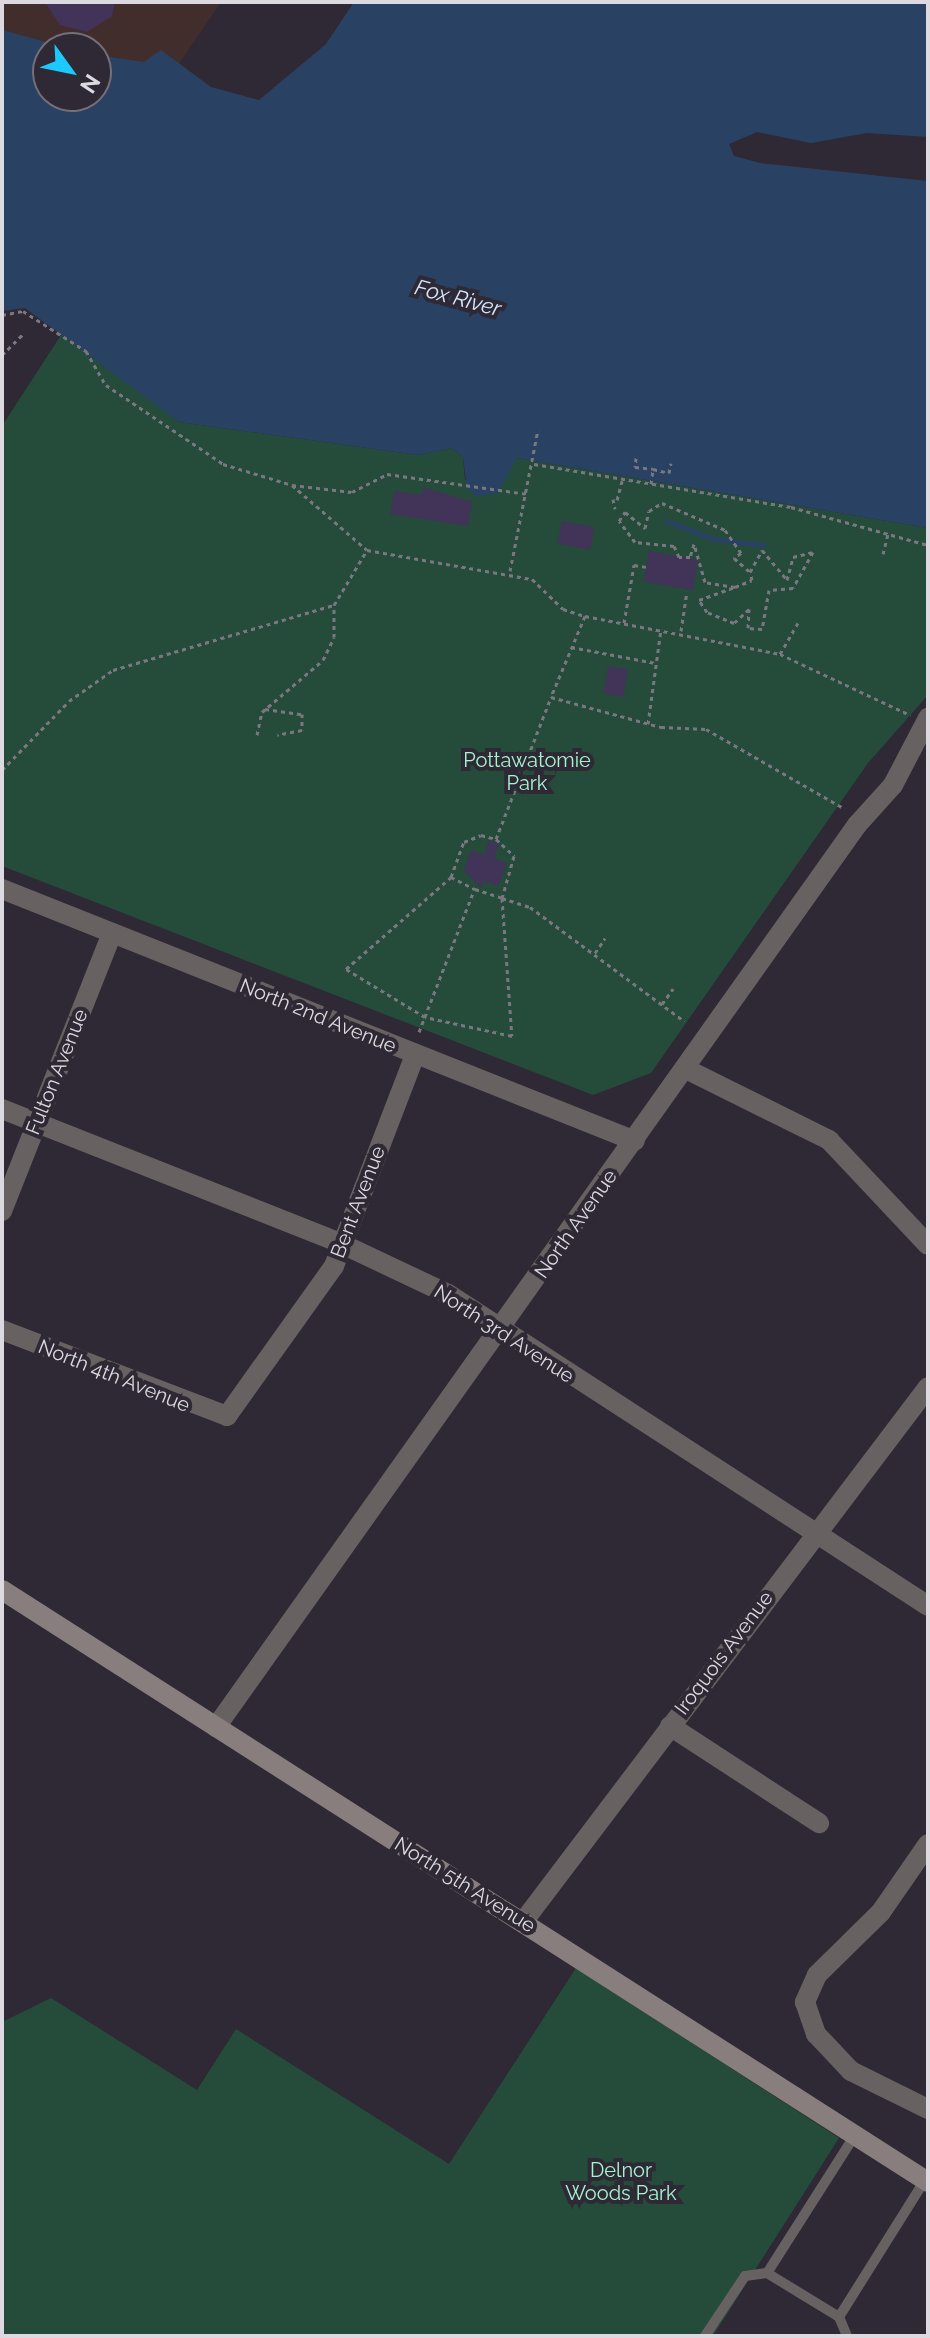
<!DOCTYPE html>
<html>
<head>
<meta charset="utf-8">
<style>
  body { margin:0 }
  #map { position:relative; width:930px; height:2338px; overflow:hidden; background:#2e2934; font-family:Raleway,sans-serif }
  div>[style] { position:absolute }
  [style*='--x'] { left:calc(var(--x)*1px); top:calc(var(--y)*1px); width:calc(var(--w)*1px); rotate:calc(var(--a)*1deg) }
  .commercial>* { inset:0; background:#422d2d }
  .green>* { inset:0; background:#254b3b }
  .water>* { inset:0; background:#294263 }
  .stream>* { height:5px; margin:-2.5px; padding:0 2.5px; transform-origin:2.5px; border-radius:2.5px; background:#294263 }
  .building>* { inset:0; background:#423358; transform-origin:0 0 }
  .path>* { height:3px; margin-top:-1.5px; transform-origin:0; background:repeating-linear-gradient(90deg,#7b7780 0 4px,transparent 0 8px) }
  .lane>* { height:10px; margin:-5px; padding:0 5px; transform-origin:5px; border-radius:5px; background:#686161 }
  .street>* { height:20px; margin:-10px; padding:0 10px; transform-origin:10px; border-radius:10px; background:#686161 }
  .secondary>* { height:20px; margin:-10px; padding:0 10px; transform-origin:10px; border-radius:10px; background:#897e7e }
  span { translate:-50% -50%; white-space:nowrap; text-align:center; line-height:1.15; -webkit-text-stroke:8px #2e2934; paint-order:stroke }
  .park-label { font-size:20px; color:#a4f5d0 }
  .street-label { font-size:20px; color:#dcd9e0 }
  .water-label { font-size:22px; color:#d3e5fd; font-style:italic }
  .frame { position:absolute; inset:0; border:4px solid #dcd9e0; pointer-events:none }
  .north { position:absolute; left:32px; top:32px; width:80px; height:80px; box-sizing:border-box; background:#2e2934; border:2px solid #746f79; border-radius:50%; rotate:123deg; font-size:22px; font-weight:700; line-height:32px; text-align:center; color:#dcd9e0 }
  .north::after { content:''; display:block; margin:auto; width:28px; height:36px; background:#1bc9fc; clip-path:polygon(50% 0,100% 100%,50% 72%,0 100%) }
</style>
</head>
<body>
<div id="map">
  <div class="commercial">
    <i style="clip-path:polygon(2px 2px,221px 2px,172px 74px,96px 59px,96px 48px,2px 41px)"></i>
  </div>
  <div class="green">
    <i style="clip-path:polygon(63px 332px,179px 422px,418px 455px,452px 448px,463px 457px,465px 480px,504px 473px,517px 458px,928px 528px,928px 695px,868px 763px,651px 1073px,593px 1095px,2px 866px,2px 426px)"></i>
    <i style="clip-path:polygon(576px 1968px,839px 2138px,713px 2336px,2px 2336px,2px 2022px,51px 1998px,197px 2090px,236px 2029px,449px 2164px)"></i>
  </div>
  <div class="water">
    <i style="clip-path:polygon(354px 2px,928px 2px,928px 137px,867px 133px,811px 143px,757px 132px,729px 144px,734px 156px,760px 163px,928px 181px,928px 528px,517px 458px,498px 492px,476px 497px,467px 489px,463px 457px,452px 448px,418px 455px,179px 422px,25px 308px,2px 311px,2px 30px,68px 48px,48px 48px,48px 96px,96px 96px,96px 55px,144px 62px,161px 50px,211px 87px,259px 100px,326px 44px)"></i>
  </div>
  <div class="stream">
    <i style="--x:666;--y:521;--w:51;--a:20.6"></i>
    <i style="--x:714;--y:539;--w:50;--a:6.8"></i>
  </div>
  <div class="building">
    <i style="clip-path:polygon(45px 2px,115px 2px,112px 16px,87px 32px,60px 25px)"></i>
    <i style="clip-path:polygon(423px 487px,472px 502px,468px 526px,390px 514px,394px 491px,421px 495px)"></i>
    <i style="left:562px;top:521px;width:33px;height:23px;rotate:11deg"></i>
    <i style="left:649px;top:551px;width:50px;height:31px;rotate:10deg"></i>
    <i style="left:608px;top:666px;width:20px;height:28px;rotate:9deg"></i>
    <i style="clip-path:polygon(489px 840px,499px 845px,494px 858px,507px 863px,498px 886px,484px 881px,481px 888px,464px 870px,471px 850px,484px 855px)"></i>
  </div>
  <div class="path">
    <i style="--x:2;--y:315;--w:21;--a:-11"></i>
    <i style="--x:23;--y:311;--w:75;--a:32.4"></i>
    <i style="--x:86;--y:351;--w:39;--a:60"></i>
    <i style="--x:106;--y:385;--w:141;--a:34"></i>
    <i style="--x:223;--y:464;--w:72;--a:16.9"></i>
    <i style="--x:292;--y:485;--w:60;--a:6.7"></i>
    <i style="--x:352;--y:492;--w:39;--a:-27"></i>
    <i style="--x:387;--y:474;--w:141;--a:8.1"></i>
    <i style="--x:2;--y:355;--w:31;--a:-45"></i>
    <i style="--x:636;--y:458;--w:9;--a:96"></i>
    <i style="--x:635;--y:467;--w:18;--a:6"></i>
    <i style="--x:534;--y:464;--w:261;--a:9.5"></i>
    <i style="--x:791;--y:507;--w:142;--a:15.5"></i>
    <i style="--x:651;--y:484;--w:15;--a:-82"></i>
    <i style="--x:653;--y:469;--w:16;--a:14"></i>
    <i style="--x:669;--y:473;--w:10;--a:-79"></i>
    <i style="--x:292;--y:485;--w:99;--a:40.9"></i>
    <i style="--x:367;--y:550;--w:168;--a:10"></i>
    <i style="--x:532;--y:579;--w:43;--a:44.1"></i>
    <i style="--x:563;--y:609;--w:23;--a:18"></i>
    <i style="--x:585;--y:616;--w:88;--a:112.8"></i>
    <i style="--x:551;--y:697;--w:114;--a:15.3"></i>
    <i style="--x:661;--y:727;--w:45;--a:2.5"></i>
    <i style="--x:706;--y:729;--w:160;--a:29.9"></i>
    <i style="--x:613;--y:499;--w:10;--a:79"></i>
    <i style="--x:617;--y:500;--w:20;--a:-75"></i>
    <i style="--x:662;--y:503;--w:69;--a:23.2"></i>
    <i style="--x:725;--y:530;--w:28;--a:55"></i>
    <i style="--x:741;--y:553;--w:9;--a:144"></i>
    <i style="--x:734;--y:558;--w:21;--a:41"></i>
    <i style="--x:750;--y:572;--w:25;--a:-61"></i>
    <i style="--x:762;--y:550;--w:39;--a:50"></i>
    <i style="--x:787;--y:580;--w:24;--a:-75"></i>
    <i style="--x:793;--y:557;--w:21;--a:-14"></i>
    <i style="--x:813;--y:552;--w:41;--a:119.1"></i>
    <i style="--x:793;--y:588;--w:24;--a:175"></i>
    <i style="--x:769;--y:590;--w:40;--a:100"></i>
    <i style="--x:762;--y:629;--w:14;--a:-176"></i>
    <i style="--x:748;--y:628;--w:19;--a:-87"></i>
    <i style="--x:749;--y:609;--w:21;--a:137"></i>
    <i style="--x:734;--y:623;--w:29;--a:-158"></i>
    <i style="--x:707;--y:612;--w:14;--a:-124"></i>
    <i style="--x:699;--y:600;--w:38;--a:-20"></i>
    <i style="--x:735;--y:587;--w:30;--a:-171"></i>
    <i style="--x:705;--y:582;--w:40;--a:-106"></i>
    <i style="--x:694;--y:544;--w:14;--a:107"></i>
    <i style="--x:690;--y:557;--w:11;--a:180"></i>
    <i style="--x:679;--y:557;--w:12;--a:-114"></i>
    <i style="--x:674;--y:546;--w:39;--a:-174"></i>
    <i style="--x:635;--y:542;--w:26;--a:-127"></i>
    <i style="--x:619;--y:521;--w:11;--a:-56"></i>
    <i style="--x:625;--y:512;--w:26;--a:39"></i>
    <i style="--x:645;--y:528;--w:17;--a:-77"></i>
    <i style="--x:649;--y:511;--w:15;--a:-32"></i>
    <i style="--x:883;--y:554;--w:21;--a:-76"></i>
    <i style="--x:510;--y:571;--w:144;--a:-78.8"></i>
    <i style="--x:735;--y:587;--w:18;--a:-22"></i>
    <i style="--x:752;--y:580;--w:8;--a:-104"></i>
    <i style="--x:585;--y:616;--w:199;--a:11"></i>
    <i style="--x:780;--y:654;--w:36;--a:-60"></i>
    <i style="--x:624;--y:623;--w:59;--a:-80.2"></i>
    <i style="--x:634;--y:565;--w:12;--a:9"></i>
    <i style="--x:681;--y:631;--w:40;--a:-81.5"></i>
    <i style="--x:571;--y:647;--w:86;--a:10.7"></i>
    <i style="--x:780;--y:654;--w:144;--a:25.1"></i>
    <i style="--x:265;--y:709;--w:37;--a:8"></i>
    <i style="--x:302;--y:714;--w:16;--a:90"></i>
    <i style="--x:302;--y:730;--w:25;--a:169"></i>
    <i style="--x:648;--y:724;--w:96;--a:-82.2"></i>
    <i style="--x:257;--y:735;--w:24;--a:-78"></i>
    <i style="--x:262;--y:712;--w:80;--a:-40.4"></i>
    <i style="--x:323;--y:660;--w:25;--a:-64"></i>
    <i style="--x:334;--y:637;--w:32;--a:-90"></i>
    <i style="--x:2;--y:770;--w:96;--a:-45.8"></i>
    <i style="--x:69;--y:701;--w:54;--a:-35.2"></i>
    <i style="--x:113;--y:670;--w:230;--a:-16.4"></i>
    <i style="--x:334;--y:605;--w:64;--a:-59"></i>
    <i style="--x:496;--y:839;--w:25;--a:43"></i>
    <i style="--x:514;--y:856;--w:44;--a:105.9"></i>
    <i style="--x:502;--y:898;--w:138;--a:85.9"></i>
    <i style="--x:512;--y:1036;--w:89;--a:-167.7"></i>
    <i style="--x:425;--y:1017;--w:92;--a:-148.7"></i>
    <i style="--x:346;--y:969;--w:140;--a:-41.2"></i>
    <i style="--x:451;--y:877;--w:27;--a:27"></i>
    <i style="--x:475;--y:889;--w:28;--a:18"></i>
    <i style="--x:502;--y:898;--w:29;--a:18"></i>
    <i style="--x:530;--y:907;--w:192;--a:36.5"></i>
    <i style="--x:451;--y:877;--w:37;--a:-70"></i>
    <i style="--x:464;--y:842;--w:18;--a:-22"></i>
    <i style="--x:481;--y:835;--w:16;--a:15"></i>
    <i style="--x:496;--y:839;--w:152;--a:-68.8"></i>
    <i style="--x:595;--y:953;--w:18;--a:-56"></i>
    <i style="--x:662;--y:1004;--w:19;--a:-54"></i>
    <i style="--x:419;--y:1032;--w:152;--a:-68.8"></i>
  </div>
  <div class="lane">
    <i style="--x:855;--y:2135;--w:164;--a:122.5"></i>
    <i style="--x:767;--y:2273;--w:84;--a:31.4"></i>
    <i style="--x:839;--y:2317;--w:162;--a:-57.9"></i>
    <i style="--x:839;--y:2317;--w:21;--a:67"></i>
    <i style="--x:705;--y:2336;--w:72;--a:-56.3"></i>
    <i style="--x:745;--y:2276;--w:22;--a:-8"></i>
  </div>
  <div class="street">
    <i style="--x:2;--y:889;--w:681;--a:21.71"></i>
    <i style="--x:686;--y:1069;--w:160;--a:26.4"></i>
    <i style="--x:829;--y:1140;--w:144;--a:46.7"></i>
    <i style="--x:2;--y:1109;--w:364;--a:21.6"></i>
    <i style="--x:340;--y:1243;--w:119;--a:25.3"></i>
    <i style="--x:448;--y:1294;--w:572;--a:33.02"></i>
    <i style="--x:2;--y:1211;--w:299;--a:-68.4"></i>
    <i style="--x:2;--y:1330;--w:241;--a:20.9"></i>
    <i style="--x:227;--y:1416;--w:184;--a:-54.5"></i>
    <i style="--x:334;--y:1266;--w:226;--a:-69"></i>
    <i style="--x:670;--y:1726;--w:178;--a:33.1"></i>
    <i style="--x:216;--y:1727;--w:1107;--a:-54.6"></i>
    <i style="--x:857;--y:825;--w:54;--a:-48"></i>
    <i style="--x:893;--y:785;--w:76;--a:-62.4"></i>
    <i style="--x:928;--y:1844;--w:83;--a:124.7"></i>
    <i style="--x:881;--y:1912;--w:90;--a:135.5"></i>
    <i style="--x:817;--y:1975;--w:30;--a:114"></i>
    <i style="--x:805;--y:2002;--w:34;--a:71"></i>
    <i style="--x:816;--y:2034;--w:51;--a:46.6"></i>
    <i style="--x:851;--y:2071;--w:86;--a:26.3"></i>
    <i style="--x:523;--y:1922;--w:671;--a:-52.87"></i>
  </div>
  <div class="secondary">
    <i style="--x:2;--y:1590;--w:1099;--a:32.59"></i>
  </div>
  <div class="park-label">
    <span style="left:527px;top:772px">Pottawatomie<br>Park</span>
    <span style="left:621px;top:2182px">Delnor<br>Woods Park</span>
  </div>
  <div class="street-label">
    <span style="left:318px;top:1016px;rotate:22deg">North 2nd Avenue</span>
    <span style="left:57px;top:1072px;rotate:-68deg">Fulton Avenue</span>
    <span style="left:358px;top:1202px;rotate:-69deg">Bent Avenue</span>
    <span style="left:576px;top:1224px;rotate:-55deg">North Avenue</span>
    <span style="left:504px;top:1334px;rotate:33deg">North 3rd Avenue</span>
    <span style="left:114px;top:1376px;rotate:22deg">North 4th Avenue</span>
    <span style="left:724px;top:1653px;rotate:-53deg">Iroquois Avenue</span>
    <span style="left:465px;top:1885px;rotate:32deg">North 5th Avenue</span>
  </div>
  <div class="water-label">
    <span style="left:458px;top:298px;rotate:15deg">Fox River</span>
  </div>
  <div class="frame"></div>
  <div class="north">N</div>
</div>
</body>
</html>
